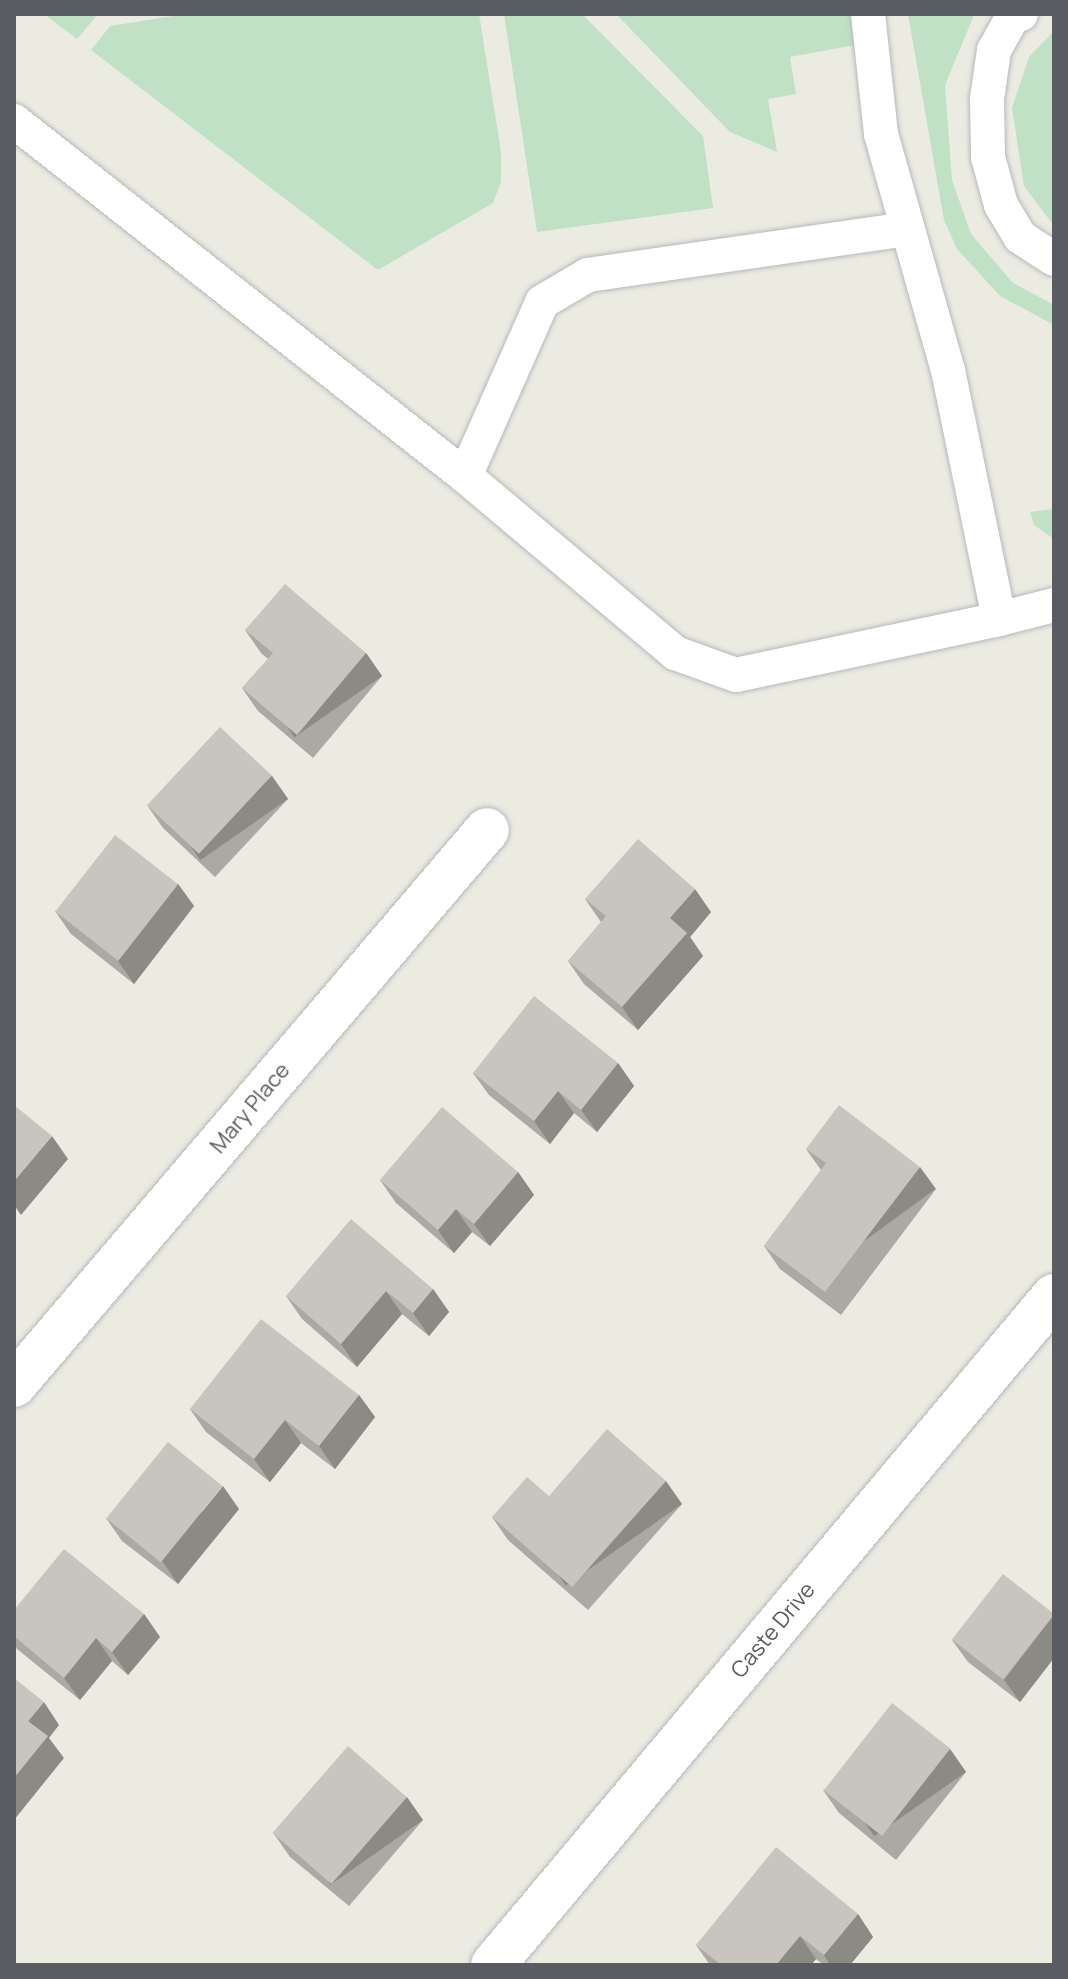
<!DOCTYPE html>
<html>
<head>
<meta charset="utf-8">
<style>
  body { margin:0 }
  #map { position:relative; width:1068px; height:1979px; overflow:hidden; background:#ebebe1; font-family:Manrope,sans-serif }
  div>[style] { position:absolute }
  [style*='--x'] { left:calc(var(--x)*1px); top:calc(var(--y)*1px); width:calc(var(--w)*1px); rotate:calc(var(--a)*1deg) }
  .green>* { inset:0; background:#c0e1c6 }
  .roads { filter:drop-shadow(0 0 2px #b7b8bd) drop-shadow(0 0 2px #b7b8bd) }
  .lane>* { height:34px; margin:-17px; padding:0 17px; transform-origin:17px; border-radius:17px; background:#fff }
  .street>* { height:44px; margin:-22px; padding:0 22px; transform-origin:22px; border-radius:22px; background:#fff }
  .wall>* { inset:0; background:#aba9a3 }
  .shaded-wall>* { inset:0; background:#8b8a85; transform-origin:0 0 }
  .building>* { inset:0; background:#c7c5be; transform-origin:0 0 }
  span { translate:-50% -50%; white-space:nowrap; text-align:center; line-height:1.15; -webkit-text-stroke:6px #fff; paint-order:stroke }
  .street-label { font-size:22px; color:#5a5c61 }
  .frame { position:absolute; inset:0; border:16px solid #5a5c61; pointer-events:none }
</style>
</head>
<body>
<div id="map">
  <div class="green">
    <i style="clip-path:polygon(44px 14px,98px 14px,77px 39px)"></i>
    <i style="clip-path:polygon(186px 14px,479px 14px,501px 152px,501px 182px,493px 203px,378px 270px,91px 50px,110px 26px)"></i>
    <i style="clip-path:polygon(504px 14px,582px 14px,703px 136px,713px 208px,537px 232px)"></i>
    <i style="clip-path:polygon(616px 14px,850px 14px,855px 45px,790px 57px,796px 94px,768px 99px,777px 152px,730px 132px)"></i>
    <i style="clip-path:polygon(908px 14px,974px 15px,945px 85px,952px 180px,971px 234px,1013px 283px,1054px 305px,1054px 325px,1000px 296px,957px 249px,944px 220px)"></i>
    <i style="clip-path:polygon(1054px 31px,1054px 226px,1024px 186px,1012px 108px,1029px 57px)"></i>
    <i style="clip-path:polygon(1054px 509px,1054px 539px,1034px 525px,1030px 512px)"></i>
  </div>
  <div class="roads">
    <div class="lane">
      <i style="--x:868;--y:14;--w:121;--a:83.8"></i>
      <i style="--x:881;--y:134;--w:245;--a:74.2"></i>
      <i style="--x:948;--y:370;--w:254;--a:78.4"></i>
      <i style="--x:999;--y:619;--w:57;--a:-14.3"></i>
      <i style="--x:1021;--y:14;--w:10;--a:156"></i>
      <i style="--x:1012;--y:18;--w:37;--a:119"></i>
      <i style="--x:994;--y:50;--w:49;--a:98.1"></i>
      <i style="--x:987;--y:99;--w:58;--a:89"></i>
      <i style="--x:988;--y:157;--w:50;--a:74.8"></i>
      <i style="--x:1001;--y:205;--w:37;--a:59"></i>
      <i style="--x:1020;--y:237;--w:40;--a:32.9"></i>
      <i style="--x:14;--y:121;--w:574;--a:38.21"></i>
      <i style="--x:465;--y:476;--w:275;--a:40.1"></i>
      <i style="--x:675;--y:653;--w:65;--a:19.8"></i>
      <i style="--x:736;--y:675;--w:269;--a:-12"></i>
      <i style="--x:465;--y:476;--w:190;--a:-66.1"></i>
      <i style="--x:542;--y:302;--w:53;--a:-30.4"></i>
      <i style="--x:588;--y:275;--w:322;--a:-8.2"></i>
    </div>
    <div class="street">
      <i style="--x:14;--y:1385;--w:729;--a:-49.56"></i>
      <i style="--x:493;--y:1965;--w:873;--a:-50.02"></i>
    </div>
  </div>
  <div class="wall">
    <i style="clip-path:polygon(245px 630px,366px 653px,382px 676px,313px 758px,258px 711px,242px 688px,268px 659px,261px 653px)"></i>
    <i style="clip-path:polygon(272px 776px,288px 799px,215px 877px,163px 828px,147px 805px)"></i>
    <i style="clip-path:polygon(178px 884px,194px 906px,134px 984px,71px 934px,55px 911px)"></i>
    <i style="clip-path:polygon(585px 899px,711px 912px,690px 937px,703px 956px,638px 1030px,584px 984px,568px 961px,601px 922px)"></i>
    <i style="clip-path:polygon(618px 1063px,634px 1086px,597px 1132px,574px 1113px,550px 1144px,489px 1095px,473px 1073px)"></i>
    <i style="clip-path:polygon(806px 1149px,936px 1189px,841px 1315px,780px 1269px,764px 1246px,821px 1170px)"></i>
    <i style="clip-path:polygon(518px 1172px,534px 1195px,490px 1246px,472px 1232px,454px 1253px,396px 1203px,380px 1180px)"></i>
    <i style="clip-path:polygon(433px 1289px,449px 1312px,429px 1336px,402px 1314px,357px 1367px,302px 1319px,286px 1296px)"></i>
    <i style="clip-path:polygon(359px 1395px,375px 1417px,335px 1469px,301px 1443px,270px 1482px,206px 1432px,190px 1409px)"></i>
    <i style="clip-path:polygon(549px 1496px,682px 1504px,588px 1610px,508px 1540px,492px 1517px)"></i>
    <i style="clip-path:polygon(239px 1509px,178px 1584px,122px 1541px,106px 1518px)"></i>
    <i style="clip-path:polygon(14px 1610px,144px 1614px,160px 1637px,128px 1675px,112px 1661px,80px 1700px,17px 1649px,14px 1644px)"></i>
    <i style="clip-path:polygon(1054px 1614px,1054px 1658px,1020px 1702px,968px 1662px,952px 1640px)"></i>
    <i style="clip-path:polygon(950px 1749px,966px 1772px,896px 1860px,839px 1813px,823px 1790px)"></i>
    <i style="clip-path:polygon(423px 1820px,349px 1906px,290px 1857px,274px 1834px)"></i>
    <i style="clip-path:polygon(858px 1914px,873px 1937px,850px 1965px,824px 1965px,816px 1959px,811px 1965px,710px 1965px,696px 1945px)"></i>
  </div>
  <div class="shaded-wall">
    <i style="left:366px;top:653px;width:28px;height:107px;rotate:55deg"></i>
    <i style="left:272px;top:776px;width:28px;height:107px;rotate:55deg"></i>
    <i style="clip-path:polygon(178px 884px,194px 906px,134px 984px,118px 961px)"></i>
    <i style="clip-path:polygon(695px 889px,711px 912px,690px 937px,703px 956px,638px 1030px,622px 1007px,670px 918px)"></i>
    <i style="clip-path:polygon(618px 1063px,634px 1086px,597px 1132px,581px 1110px)"></i>
    <i style="clip-path:polygon(558px 1091px,574px 1113px,550px 1144px,534px 1121px)"></i>
    <i style="clip-path:polygon(52px 1136px,68px 1159px,21px 1215px,14px 1205px,14px 1181px)"></i>
    <i style="left:920px;top:1167px;width:27px;height:157px;rotate:54deg"></i>
    <i style="clip-path:polygon(518px 1172px,534px 1195px,490px 1246px,474px 1224px)"></i>
    <i style="clip-path:polygon(456px 1209px,472px 1232px,454px 1253px,438px 1230px)"></i>
    <i style="clip-path:polygon(433px 1289px,449px 1312px,429px 1336px,413px 1313px)"></i>
    <i style="clip-path:polygon(386px 1291px,402px 1314px,357px 1367px,341px 1344px)"></i>
    <i style="clip-path:polygon(359px 1395px,375px 1417px,335px 1469px,319px 1446px)"></i>
    <i style="clip-path:polygon(285px 1420px,301px 1443px,270px 1482px,254px 1459px)"></i>
    <i style="left:666px;top:1481px;width:28px;height:142px;rotate:55deg"></i>
    <i style="clip-path:polygon(223px 1486px,239px 1509px,178px 1584px,162px 1561px)"></i>
    <i style="clip-path:polygon(144px 1614px,160px 1637px,128px 1675px,112px 1652px)"></i>
    <i style="clip-path:polygon(1054px 1615px,1054px 1658px,1020px 1702px,1004px 1680px)"></i>
    <i style="clip-path:polygon(96px 1638px,112px 1661px,80px 1700px,64px 1678px)"></i>
    <i style="clip-path:polygon(44px 1702px,59px 1725px,49px 1738px,64px 1758px,14px 1820px,14px 1778px,28px 1721px)"></i>
    <i style="left:950px;top:1749px;width:28px;height:112px;rotate:55deg"></i>
    <i style="left:407px;top:1797px;width:28px;height:113px;rotate:55deg"></i>
    <i style="clip-path:polygon(858px 1914px,873px 1937px,850px 1965px,830px 1965px,824px 1955px)"></i>
    <i style="clip-path:polygon(800px 1936px,816px 1959px,811px 1965px,776px 1965px)"></i>
  </div>
  <div class="building">
    <i style="clip-path:polygon(285px 584px,366px 653px,297px 735px,242px 688px,273px 653px,245px 630px)"></i>
    <i style="left:220px;top:727px;width:71px;height:107px;rotate:43deg"></i>
    <i style="left:115px;top:835px;width:80px;height:97px;rotate:38deg"></i>
    <i style="clip-path:polygon(638px 839px,695px 889px,670px 918px,687px 933px,622px 1007px,568px 961px,606px 916px,585px 899px)"></i>
    <i style="clip-path:polygon(534px 996px,618px 1063px,581px 1110px,558px 1091px,534px 1121px,473px 1073px)"></i>
    <i style="clip-path:polygon(14px 1105px,52px 1136px,14px 1181px)"></i>
    <i style="clip-path:polygon(839px 1105px,920px 1167px,825px 1292px,764px 1246px,826px 1163px,806px 1149px)"></i>
    <i style="clip-path:polygon(442px 1107px,518px 1172px,474px 1224px,456px 1209px,438px 1230px,380px 1180px)"></i>
    <i style="clip-path:polygon(351px 1219px,433px 1289px,413px 1313px,386px 1291px,341px 1344px,286px 1296px)"></i>
    <i style="clip-path:polygon(261px 1319px,359px 1395px,319px 1446px,285px 1420px,254px 1459px,190px 1409px)"></i>
    <i style="clip-path:polygon(607px 1429px,666px 1481px,572px 1587px,492px 1517px,527px 1477px,549px 1496px)"></i>
    <i style="left:168px;top:1442px;width:70px;height:98px;rotate:39deg"></i>
    <i style="clip-path:polygon(64px 1549px,144px 1614px,112px 1652px,96px 1638px,64px 1678px,14px 1636px,14px 1610px)"></i>
    <i style="left:1003px;top:1574px;width:65px;height:83px;rotate:38deg"></i>
    <i style="clip-path:polygon(14px 1678px,44px 1702px,28px 1721px,48px 1736px,14px 1778px)"></i>
    <i style="left:892px;top:1703px;width:74px;height:111px;rotate:38deg"></i>
    <i style="left:348px;top:1746px;width:78px;height:115px;rotate:41deg"></i>
    <i style="clip-path:polygon(776px 1847px,858px 1914px,824px 1955px,800px 1936px,776px 1965px,721px 1965px,696px 1945px)"></i>
  </div>
  <div class="street-label">
    <span style="left:250px;top:1108px;rotate:-50deg">Mary Place</span>
    <span style="left:773px;top:1630px;rotate:-50deg">Caste Drive</span>
  </div>
  <div class="frame"></div>
</div>
</body>
</html>
